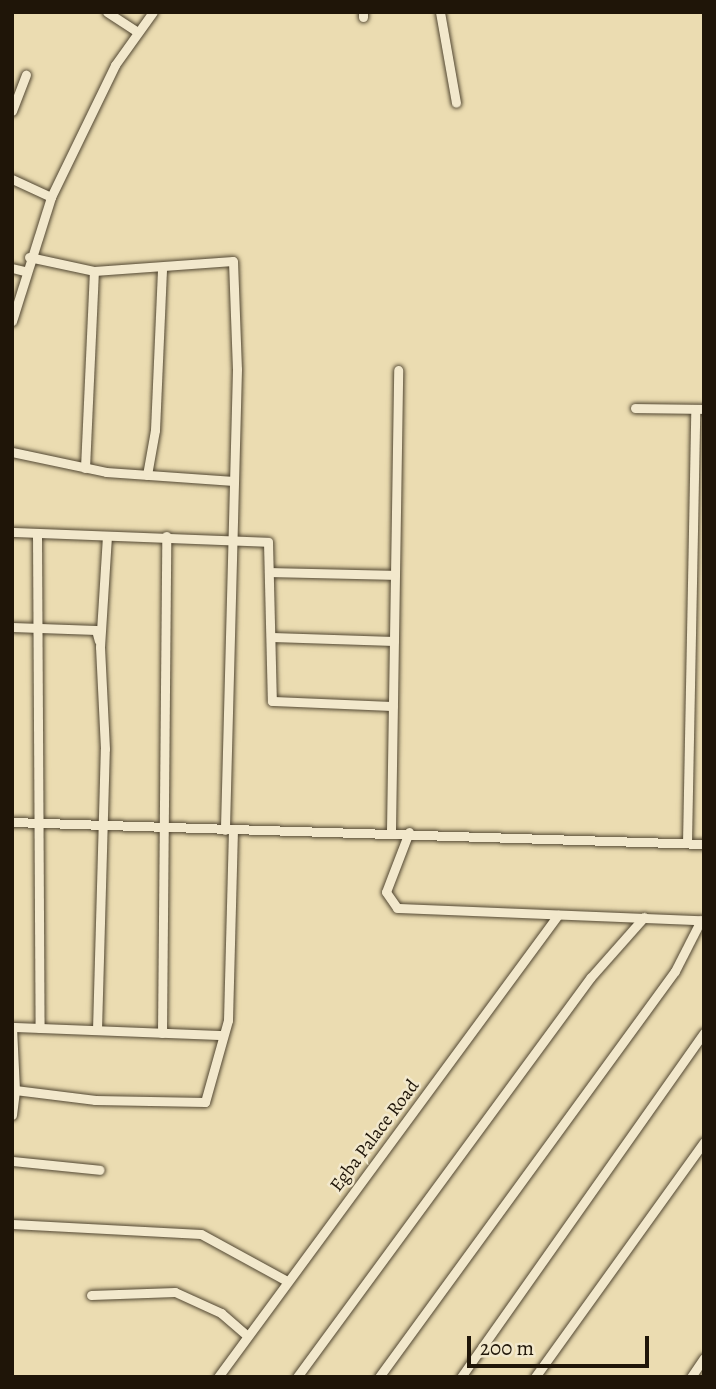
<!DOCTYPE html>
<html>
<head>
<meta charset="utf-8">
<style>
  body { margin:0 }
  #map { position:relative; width:716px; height:1389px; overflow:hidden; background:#ebdcb1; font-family:Alegreya,serif }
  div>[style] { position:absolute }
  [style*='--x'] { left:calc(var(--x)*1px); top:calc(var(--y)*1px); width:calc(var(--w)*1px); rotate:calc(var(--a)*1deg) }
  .roads { filter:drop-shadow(0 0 2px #524732) drop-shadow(0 0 2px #524732) }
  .minor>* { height:9px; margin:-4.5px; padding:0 4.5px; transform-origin:4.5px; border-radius:4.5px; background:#f2e8cc }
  span { translate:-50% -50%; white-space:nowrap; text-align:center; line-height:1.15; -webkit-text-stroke:5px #f2e8cc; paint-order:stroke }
  .street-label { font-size:19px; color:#1f1508 }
  .frame { position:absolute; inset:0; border:14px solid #1f1508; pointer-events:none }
  .scale { position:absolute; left:467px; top:1336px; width:182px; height:32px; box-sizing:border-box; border:4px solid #1f1508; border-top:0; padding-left:9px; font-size:21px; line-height:24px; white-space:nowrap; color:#1f1508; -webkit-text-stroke:5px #f2e8cc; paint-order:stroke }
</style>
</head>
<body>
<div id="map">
  <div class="roads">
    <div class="minor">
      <i style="--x:107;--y:12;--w:37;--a:33"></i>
      <i style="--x:363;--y:12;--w:5;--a:90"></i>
      <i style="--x:440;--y:12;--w:92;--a:80"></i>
      <i style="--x:12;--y:111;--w:39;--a:-69"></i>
      <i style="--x:12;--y:179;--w:43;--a:24.8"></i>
      <i style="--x:29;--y:257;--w:66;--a:12.2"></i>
      <i style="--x:94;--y:271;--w:139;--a:-4.1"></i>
      <i style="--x:233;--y:261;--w:108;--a:87.9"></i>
      <i style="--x:237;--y:369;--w:461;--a:91.5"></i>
      <i style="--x:12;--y:268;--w:12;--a:14"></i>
      <i style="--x:12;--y:321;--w:130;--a:-72.5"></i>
      <i style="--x:51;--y:197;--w:147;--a:-64.1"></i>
      <i style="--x:115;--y:65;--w:65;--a:-54.4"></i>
      <i style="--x:635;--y:408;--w:69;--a:0.8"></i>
      <i style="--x:12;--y:452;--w:96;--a:12"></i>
      <i style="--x:106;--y:472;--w:128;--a:4"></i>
      <i style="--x:85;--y:468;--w:197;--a:-87.4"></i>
      <i style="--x:147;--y:475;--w:46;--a:-79.9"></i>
      <i style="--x:155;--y:430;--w:161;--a:-87.5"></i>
      <i style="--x:12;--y:532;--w:256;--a:2.2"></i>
      <i style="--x:268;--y:542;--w:159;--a:88.6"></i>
      <i style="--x:272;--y:701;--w:121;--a:2.4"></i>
      <i style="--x:37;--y:533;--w:495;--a:89.7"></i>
      <i style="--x:272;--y:572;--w:123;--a:1.4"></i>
      <i style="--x:12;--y:627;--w:84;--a:2"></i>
      <i style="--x:96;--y:630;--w:11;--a:75"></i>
      <i style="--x:272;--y:637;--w:122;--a:1.9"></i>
      <i style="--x:12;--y:822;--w:692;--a:1.82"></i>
      <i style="--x:391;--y:830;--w:460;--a:-89.1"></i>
      <i style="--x:409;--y:832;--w:64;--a:111"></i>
      <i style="--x:386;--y:892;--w:19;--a:55"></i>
      <i style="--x:397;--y:908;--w:305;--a:2.3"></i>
      <i style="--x:687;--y:843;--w:434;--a:-88.9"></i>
      <i style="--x:12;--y:1027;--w:63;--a:87.3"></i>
      <i style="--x:15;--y:1090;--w:81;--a:7.1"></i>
      <i style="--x:95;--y:1100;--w:110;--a:1"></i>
      <i style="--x:205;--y:1102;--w:85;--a:-74.3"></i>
      <i style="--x:228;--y:1020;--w:190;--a:-88.5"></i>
      <i style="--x:13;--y:1027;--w:208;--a:2.2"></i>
      <i style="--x:97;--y:1030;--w:281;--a:-88.4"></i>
      <i style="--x:105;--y:749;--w:102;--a:-92.8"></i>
      <i style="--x:100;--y:647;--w:111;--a:-86.4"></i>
      <i style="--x:162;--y:1033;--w:497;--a:-89.5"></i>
      <i style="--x:12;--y:1115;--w:25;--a:-83"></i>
      <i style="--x:12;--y:1161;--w:88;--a:5.8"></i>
      <i style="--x:12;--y:1224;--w:189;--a:3"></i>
      <i style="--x:201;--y:1234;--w:98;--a:28.7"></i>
      <i style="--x:91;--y:1295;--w:84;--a:-2"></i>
      <i style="--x:175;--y:1292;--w:51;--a:24.5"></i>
      <i style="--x:221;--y:1313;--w:35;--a:41"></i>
      <i style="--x:218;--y:1377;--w:574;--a:-53.65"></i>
      <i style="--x:297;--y:1377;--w:496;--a:-53.7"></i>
      <i style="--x:591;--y:977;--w:80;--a:-48.5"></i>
      <i style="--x:379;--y:1377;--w:502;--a:-53.91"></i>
      <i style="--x:675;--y:971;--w:57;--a:-63"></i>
      <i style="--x:461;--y:1377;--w:421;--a:-54.8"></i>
      <i style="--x:535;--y:1377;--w:289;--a:-54.3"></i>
      <i style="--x:691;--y:1377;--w:23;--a:-56"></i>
    </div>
  </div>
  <div class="street-label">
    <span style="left:375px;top:1136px;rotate:-53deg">Egba Palace Road</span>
  </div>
  <div class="frame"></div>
  <div class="scale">200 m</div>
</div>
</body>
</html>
